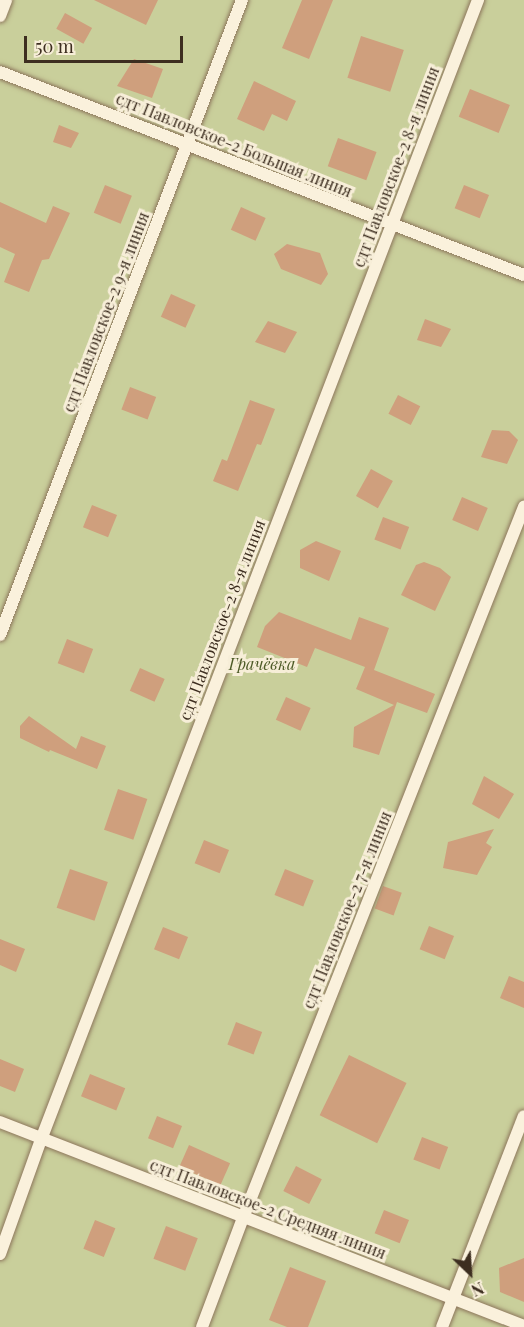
<!DOCTYPE html>
<html>
<head>
<meta charset="utf-8">
<style>
  body { margin:0 }
  #map { position:relative; width:524px; height:1327px; overflow:hidden; background:#f0e4c8; font-family:"Playfair Display",serif }
  div>[style] { position:absolute }
  [style*='--x'] { left:calc(var(--x)*1px); top:calc(var(--y)*1px); width:calc(var(--w)*1px); rotate:calc(var(--a)*1deg) }
  .green>* { inset:0; background:#c9cf9b; transform-origin:0 0 }
  .building>* { inset:0; background:#cf9f7d; transform-origin:0 0 }
  .roads { filter:drop-shadow(0 0 2px #8d765c) drop-shadow(0 0 2px #8d765c) }
  .lane>* { height:12px; margin:-6px; padding:0 6px; transform-origin:6px; border-radius:6px; background:#faf1dc }
  span { translate:-50% -50%; white-space:nowrap; text-align:center; line-height:1.15; -webkit-text-stroke:6px #f7eed8; paint-order:stroke }
  .street-label { font-size:16px; color:#3d2e20 }
  .park-label { font-size:16px; color:#4d5a26; font-style:italic }
  .north { position:absolute; left:440px; top:1243px; width:60px; height:60px; -webkit-text-stroke:4px #f7eed8; paint-order:stroke; rotate:155deg; font-size:16px; font-weight:700; line-height:24px; text-align:center; color:#3d2e20 }
  .north::after { content:''; display:block; margin:auto; width:21px; height:27px; background:#3d2e20; clip-path:polygon(50% 0,100% 100%,50% 72%,0 100%) }
  .scale { position:absolute; left:24px; top:36px; width:159px; height:27px; box-sizing:border-box; border:3px solid #3d2e20; border-top:0; padding-left:8px; font-size:18px; line-height:21px; white-space:nowrap; color:#3d2e20; -webkit-text-stroke:4px #f7eed8; paint-order:stroke }
</style>
</head>
<body>
<div id="map">
  <div class="green">
    <i style="left:0;top:0;width:524px;height:1327px"></i>
  </div>
  <div class="building">
    <i style="clip-path:polygon(94px 0,158px 0,146px 25px)"></i>
    <i style="clip-path:polygon(302px 0,333px 0,309px 59px,282px 48px)"></i>
    <i style="left:65px;top:13px;width:31px;height:18px;rotate:29deg"></i>
    <i style="left:361px;top:36px;width:45px;height:44px;rotate:18deg"></i>
    <i style="clip-path:polygon(134px 59px,163px 69px,152px 98px,117px 86px)"></i>
    <i style="clip-path:polygon(254px 81px,296px 101px,287px 121px,272px 114px,264px 131px,237px 119px)"></i>
    <i style="left:470px;top:89px;width:43px;height:30px;rotate:22deg"></i>
    <i style="clip-path:polygon(59px 125px,79px 133px,71px 148px,53px 142px)"></i>
    <i style="left:338px;top:138px;width:41px;height:30px;rotate:20deg"></i>
    <i style="left:105px;top:185px;width:29px;height:30px;rotate:22deg"></i>
    <i style="left:464px;top:185px;width:27px;height:25px;rotate:22deg"></i>
    <i style="clip-path:polygon(0 202px,46px 223px,53px 206px,70px 213px,49px 259px,42px 260px,29px 292px,4px 282px,15px 254px,0 247px)"></i>
    <i style="left:241px;top:207px;width:27px;height:25px;rotate:24deg"></i>
    <i style="clip-path:polygon(287px 244px,320px 253px,328px 274px,321px 285px,281px 269px,274px 254px)"></i>
    <i style="left:171px;top:294px;width:27px;height:25px;rotate:24deg"></i>
    <i style="clip-path:polygon(425px 319px,451px 329px,441px 347px,417px 340px)"></i>
    <i style="clip-path:polygon(268px 321px,297px 332px,285px 353px,255px 342px)"></i>
    <i style="left:130px;top:387px;width:28px;height:24px;rotate:21deg"></i>
    <i style="left:398px;top:395px;width:25px;height:21px;rotate:27deg"></i>
    <i style="clip-path:polygon(250px 400px,275px 409px,261px 445px,257px 444px,238px 491px,213px 481px,222px 459px,227px 461px)"></i>
    <i style="clip-path:polygon(492px 430px,509px 431px,518px 440px,507px 464px,481px 457px)"></i>
    <i style="left:371px;top:469px;width:25px;height:31px;rotate:29deg"></i>
    <i style="left:462px;top:497px;width:28px;height:25px;rotate:23deg"></i>
    <i style="left:92px;top:505px;width:27px;height:24px;rotate:22deg"></i>
    <i style="left:383px;top:517px;width:28px;height:24px;rotate:21deg"></i>
    <i style="clip-path:polygon(316px 541px,341px 551px,329px 581px,300px 568px,300px 550px)"></i>
    <i style="clip-path:polygon(424px 562px,440px 568px,451px 577px,435px 611px,401px 595px,416px 565px)"></i>
    <i style="clip-path:polygon(279px 612px,351px 640px,359px 617px,389px 628px,374px 670px,435px 694px,427px 713px,397px 702px,379px 755px,353px 747px,354px 727px,394px 705px,356px 689px,365px 667px,315px 648px,307px 667px,257px 647px,265px 626px)"></i>
    <i style="left:67px;top:639px;width:28px;height:26px;rotate:21deg"></i>
    <i style="left:140px;top:668px;width:27px;height:25px;rotate:24deg"></i>
    <i style="left:286px;top:697px;width:27px;height:25px;rotate:24deg"></i>
    <i style="clip-path:polygon(29px 716px,76px 749px,81px 736px,106px 746px,97px 769px,50px 750px,49px 752px,20px 738px,20px 726px)"></i>
    <i style="clip-path:polygon(484px 776px,514px 794px,499px 819px,472px 804px)"></i>
    <i style="left:118px;top:789px;width:31px;height:43px;rotate:19deg"></i>
    <i style="clip-path:polygon(494px 829px,486px 843px,492px 847px,477px 875px,443px 868px,448px 842px)"></i>
    <i style="left:204px;top:840px;width:27px;height:25px;rotate:22deg"></i>
    <i style="left:70px;top:869px;width:40px;height:41px;rotate:19deg"></i>
    <i style="left:285px;top:869px;width:31px;height:28px;rotate:22deg"></i>
    <i style="left:383px;top:886px;width:20px;height:24px;rotate:20deg"></i>
    <i style="left:429px;top:926px;width:27px;height:25px;rotate:22deg"></i>
    <i style="left:163px;top:927px;width:27px;height:24px;rotate:22deg"></i>
    <i style="clip-path:polygon(0 939px,25px 949px,16px 972px,0 965px)"></i>
    <i style="clip-path:polygon(509px 976px,524px 982px,524px 1008px,500px 998px)"></i>
    <i style="left:236px;top:1022px;width:28px;height:24px;rotate:21deg"></i>
    <i style="left:349px;top:1055px;width:64px;height:67px;rotate:26deg"></i>
    <i style="clip-path:polygon(0 1059px,24px 1069px,15px 1092px,0 1086px)"></i>
    <i style="left:90px;top:1074px;width:38px;height:24px;rotate:22deg"></i>
    <i style="left:157px;top:1116px;width:27px;height:24px;rotate:22deg"></i>
    <i style="left:422px;top:1137px;width:28px;height:24px;rotate:21deg"></i>
    <i style="left:189px;top:1145px;width:45px;height:24px;rotate:24deg"></i>
    <i style="left:296px;top:1166px;width:29px;height:28px;rotate:27deg"></i>
    <i style="left:384px;top:1210px;width:27px;height:25px;rotate:22deg"></i>
    <i style="left:95px;top:1220px;width:22px;height:31px;rotate:22deg"></i>
    <i style="left:166px;top:1226px;width:34px;height:35px;rotate:21deg"></i>
    <i style="clip-path:polygon(524px 1258px,524px 1302px,500px 1292px,499px 1268px)"></i>
    <i style="clip-path:polygon(290px 1267px,326px 1281px,308px 1327px,287px 1327px,269px 1320px)"></i>
  </div>
  <div class="roads">
    <div class="lane">
      <i style="--x:0;--y:16;--w:17;--a:-69"></i>
      <i style="--x:0;--y:72;--w:562;--a:21.18"></i>
      <i style="--x:0;--y:635;--w:680;--a:-69.14"></i>
      <i style="--x:0;--y:1122;--w:562;--a:21.27"></i>
      <i style="--x:0;--y:1254;--w:124;--a:-70.3"></i>
      <i style="--x:42;--y:1137;--w:1218;--a:-69.02"></i>
      <i style="--x:202;--y:1327;--w:116;--a:-69.4"></i>
      <i style="--x:243;--y:1218;--w:765;--a:-68.44"></i>
      <i style="--x:442;--y:1327;--w:226;--a:-68.8"></i>
    </div>
  </div>
  <div class="street-label">
    <span style="left:234px;top:145px;rotate:22deg">сдт Павловское-2 Большая линия</span>
    <span style="left:396px;top:167px;rotate:-69deg">сдт Павловское-2 8-я линия</span>
    <span style="left:106px;top:312px;rotate:-69deg">сдт Павловское-2 9-я линия</span>
    <span style="left:222px;top:620px;rotate:-69deg">сдт Павловское-2 8-я линия</span>
    <span style="left:347px;top:910px;rotate:-68deg">сдт Павловское-2 7-я линия</span>
    <span style="left:268px;top:1209px;rotate:21deg">сдт Павловское-2 Средняя линия</span>
  </div>
  <div class="park-label">
    <span style="left:262px;top:664px">Грачёвка</span>
  </div>
  <div class="north">N</div>
  <div class="scale">50 m</div>
</div>
</body>
</html>
